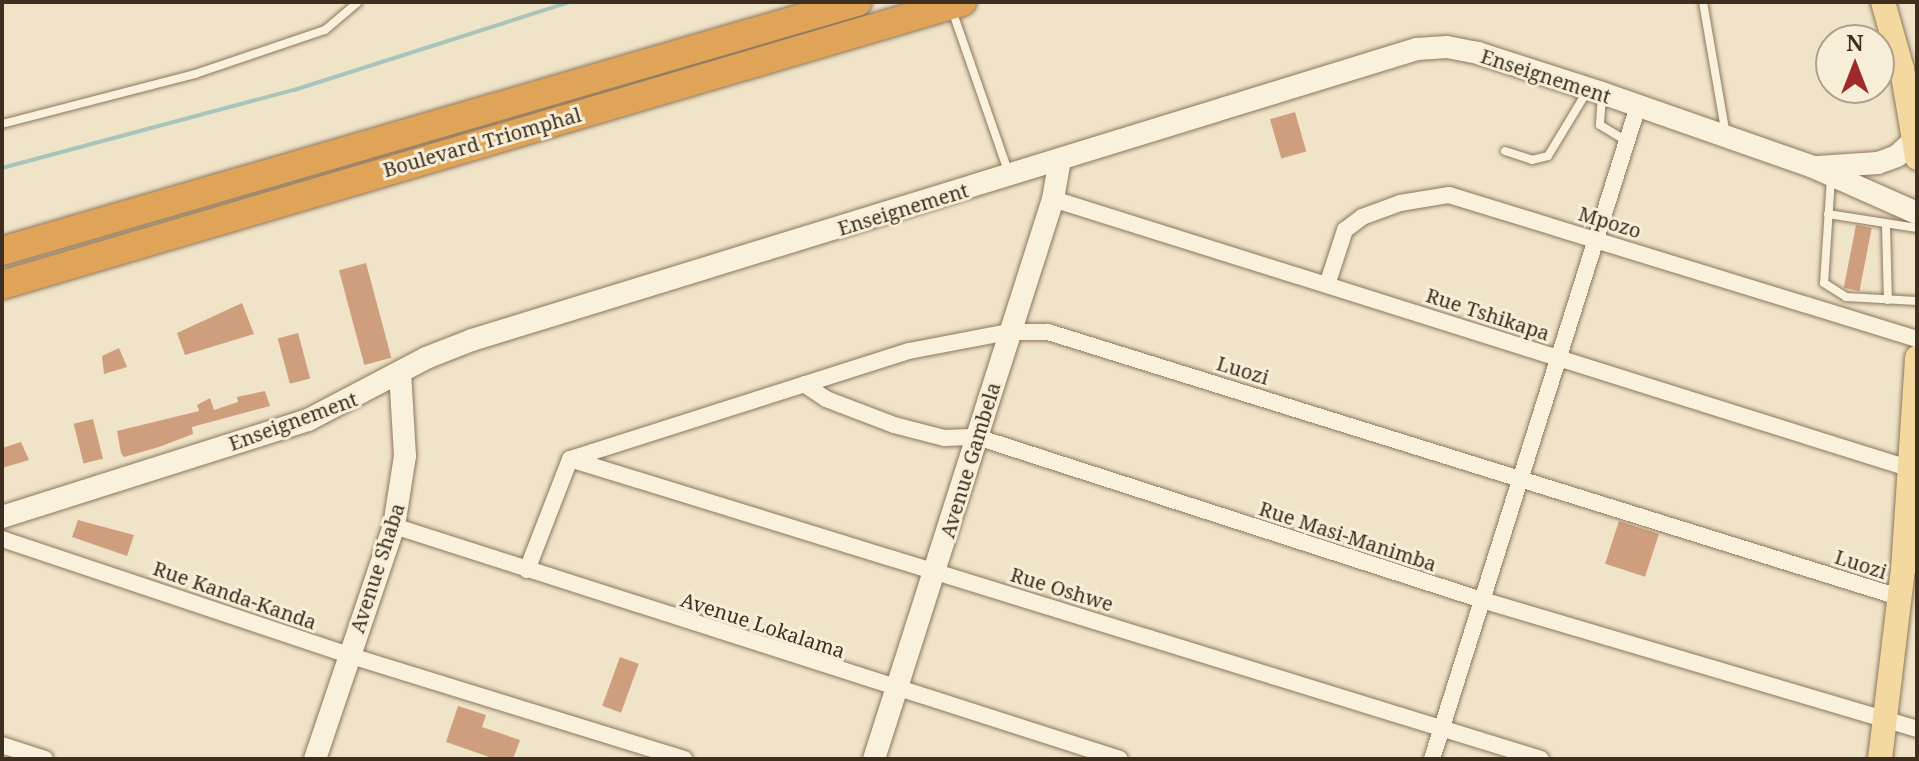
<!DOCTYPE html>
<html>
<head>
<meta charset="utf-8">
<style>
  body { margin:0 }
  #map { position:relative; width:1919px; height:761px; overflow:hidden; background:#f0e4c8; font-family:"Noto Serif",serif }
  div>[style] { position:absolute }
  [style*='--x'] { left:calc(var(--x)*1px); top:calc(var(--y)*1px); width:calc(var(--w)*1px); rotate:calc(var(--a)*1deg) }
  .stream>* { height:4px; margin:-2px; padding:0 2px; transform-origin:2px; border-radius:2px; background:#a9c4bc }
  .building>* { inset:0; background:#cf9f7d; transform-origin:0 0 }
  .roads { filter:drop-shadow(0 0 2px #8d765c) drop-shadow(0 0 2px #8d765c) }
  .lane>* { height:8px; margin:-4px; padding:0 4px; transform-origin:4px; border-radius:4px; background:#faf1dc }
  .street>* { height:16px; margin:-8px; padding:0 8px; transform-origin:8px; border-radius:8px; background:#faf1dc }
  .secondary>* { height:22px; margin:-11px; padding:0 11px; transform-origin:11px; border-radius:11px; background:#faf1dc }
  .primary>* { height:24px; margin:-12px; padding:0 12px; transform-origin:12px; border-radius:12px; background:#f3d9a0 }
  .highway>* { height:28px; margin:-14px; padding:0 14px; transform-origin:14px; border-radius:14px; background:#e0a458 }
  span { translate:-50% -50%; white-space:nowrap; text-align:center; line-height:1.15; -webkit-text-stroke:6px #f7eed8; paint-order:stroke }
  .street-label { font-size:20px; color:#3d2e20 }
  .frame { position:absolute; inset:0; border:4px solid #3d2e20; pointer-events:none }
  .north { position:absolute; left:1815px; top:24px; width:80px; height:80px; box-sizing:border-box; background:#f7eed8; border:2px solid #ada18e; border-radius:50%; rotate:0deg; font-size:22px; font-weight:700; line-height:32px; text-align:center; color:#3d2e20 }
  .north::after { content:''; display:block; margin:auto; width:28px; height:36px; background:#9e2a2b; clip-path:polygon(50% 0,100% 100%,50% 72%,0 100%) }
</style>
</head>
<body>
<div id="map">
  <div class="stream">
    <i style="--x:2;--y:168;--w:302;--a:-15"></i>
    <i style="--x:294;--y:90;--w:289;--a:-17.7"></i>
  </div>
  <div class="building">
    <i style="left:1295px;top:112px;width:41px;height:26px;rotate:74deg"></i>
    <i style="left:1856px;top:225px;width:16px;height:64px;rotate:11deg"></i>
    <i style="left:366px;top:263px;width:98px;height:28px;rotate:75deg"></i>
    <i style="clip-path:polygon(242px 303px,254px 334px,185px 355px,177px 333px)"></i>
    <i style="left:298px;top:333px;width:47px;height:21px;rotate:75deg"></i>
    <i style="clip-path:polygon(119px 348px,127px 367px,104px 374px,102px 356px)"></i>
    <i style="clip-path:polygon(265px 391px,270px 406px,192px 427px,193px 434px,159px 447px,124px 457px,121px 453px,117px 431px,199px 411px,197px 405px,210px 398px,214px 410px,238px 402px,237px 397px)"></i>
    <i style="left:93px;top:419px;width:41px;height:20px;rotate:76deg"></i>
    <i style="clip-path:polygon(21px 442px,29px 460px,2px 468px,2px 448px)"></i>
    <i style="clip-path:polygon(78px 520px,134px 535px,127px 556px,72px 537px)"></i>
    <i style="left:1619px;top:521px;width:42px;height:45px;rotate:18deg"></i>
    <i style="left:620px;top:657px;width:20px;height:52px;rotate:20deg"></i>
    <i style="clip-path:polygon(458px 706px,486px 715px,482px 727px,520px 740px,513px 759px,495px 759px,446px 742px)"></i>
  </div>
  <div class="roads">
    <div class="lane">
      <i style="--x:1703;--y:2;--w:135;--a:80.2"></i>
      <i style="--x:952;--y:10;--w:170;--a:70.8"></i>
      <i style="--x:1602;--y:95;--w:30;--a:94"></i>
      <i style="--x:1600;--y:125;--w:31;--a:31"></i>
      <i style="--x:2;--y:124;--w:199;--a:-14.5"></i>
      <i style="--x:195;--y:74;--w:137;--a:-18.7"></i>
      <i style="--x:325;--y:30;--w:43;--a:-40.3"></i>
      <i style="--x:1505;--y:151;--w:28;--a:18"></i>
      <i style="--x:1532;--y:160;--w:16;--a:-14"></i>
      <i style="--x:1548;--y:156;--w:77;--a:-58.8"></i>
      <i style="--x:1831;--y:178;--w:105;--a:93.8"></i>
      <i style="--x:1824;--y:283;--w:26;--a:32"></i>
      <i style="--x:1846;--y:297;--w:71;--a:3.2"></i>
      <i style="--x:1828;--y:214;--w:90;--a:8.9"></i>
      <i style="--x:1886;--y:226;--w:74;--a:88.5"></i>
    </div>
    <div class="street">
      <i style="--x:1053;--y:199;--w:906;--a:17.47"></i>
      <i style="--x:1328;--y:282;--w:55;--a:-71.9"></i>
      <i style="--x:1345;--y:230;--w:21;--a:-37"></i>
      <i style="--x:1362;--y:217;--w:40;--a:-20.2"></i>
      <i style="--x:1400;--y:203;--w:50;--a:-9.3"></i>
      <i style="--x:1449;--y:195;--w:490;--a:17.1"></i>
      <i style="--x:804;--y:384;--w:27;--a:34"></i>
      <i style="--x:826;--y:399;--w:73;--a:20.9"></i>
      <i style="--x:894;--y:425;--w:52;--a:14.6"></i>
      <i style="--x:944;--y:438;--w:33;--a:-2"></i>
      <i style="--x:977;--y:437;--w:531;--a:17.89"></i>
      <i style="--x:1482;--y:600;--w:454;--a:16.5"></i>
      <i style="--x:570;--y:459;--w:356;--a:-17.7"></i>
      <i style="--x:909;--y:351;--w:102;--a:-10.8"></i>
      <i style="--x:1009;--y:332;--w:39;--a:0"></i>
      <i style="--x:1048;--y:332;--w:891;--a:17.3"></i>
      <i style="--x:570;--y:459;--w:1016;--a:17.17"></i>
      <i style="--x:394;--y:526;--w:762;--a:17.79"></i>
      <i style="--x:2;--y:539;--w:365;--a:18.5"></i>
      <i style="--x:348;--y:655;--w:352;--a:17.2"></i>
      <i style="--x:527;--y:570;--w:119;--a:-68.8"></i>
      <i style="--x:2;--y:745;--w:45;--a:18"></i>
      <i style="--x:1432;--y:759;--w:685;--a:-72.49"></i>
    </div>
    <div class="secondary">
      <i style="--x:1818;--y:167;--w:60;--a:-3.8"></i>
      <i style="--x:1878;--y:163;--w:20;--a:-20"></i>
      <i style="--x:1897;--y:156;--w:25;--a:-43"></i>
      <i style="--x:2;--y:517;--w:321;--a:-17.6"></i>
      <i style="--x:308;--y:420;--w:133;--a:-27.7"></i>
      <i style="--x:426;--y:358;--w:49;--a:-21.4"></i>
      <i style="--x:472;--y:340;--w:989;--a:-17.12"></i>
      <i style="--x:1417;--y:49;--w:30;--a:-4"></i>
      <i style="--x:1447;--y:47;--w:32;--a:11"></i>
      <i style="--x:1478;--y:53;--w:130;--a:17.9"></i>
      <i style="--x:1602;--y:93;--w:224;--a:19.3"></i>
      <i style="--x:1813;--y:167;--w:114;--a:23.9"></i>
      <i style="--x:315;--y:759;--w:246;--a:-71.3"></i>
      <i style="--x:394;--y:526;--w:71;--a:-81.1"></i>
      <i style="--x:405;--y:456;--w:84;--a:-93.4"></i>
      <i style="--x:874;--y:759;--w:588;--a:-72.27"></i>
      <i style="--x:1053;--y:199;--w:40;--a:-80"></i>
    </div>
    <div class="primary">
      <i style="--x:1883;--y:2;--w:70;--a:74.2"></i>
      <i style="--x:1902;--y:69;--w:90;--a:80.4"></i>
      <i style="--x:1880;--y:759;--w:190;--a:-83.1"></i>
      <i style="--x:1903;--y:570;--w:213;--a:-86.2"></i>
    </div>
    <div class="highway">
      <i style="--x:2;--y:251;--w:891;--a:-16.24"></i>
      <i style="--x:2;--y:285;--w:1001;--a:-16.43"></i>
    </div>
  </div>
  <div class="street-label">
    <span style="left:1546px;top:76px;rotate:18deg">Enseignement</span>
    <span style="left:482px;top:142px;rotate:-16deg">Boulevard Triomphal</span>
    <span style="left:903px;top:209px;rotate:-17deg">Enseignement</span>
    <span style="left:1610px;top:222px;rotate:17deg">Mpozo</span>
    <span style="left:1488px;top:314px;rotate:18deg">Rue Tshikapa</span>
    <span style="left:1243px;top:370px;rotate:17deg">Luozi</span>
    <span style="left:293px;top:421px;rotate:-20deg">Enseignement</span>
    <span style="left:970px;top:460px;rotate:-73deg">Avenue Gambela</span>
    <span style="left:1348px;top:536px;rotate:18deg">Rue Masi-Manimba</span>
    <span style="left:1861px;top:564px;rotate:18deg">Luozi</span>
    <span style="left:377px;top:568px;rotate:-72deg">Avenue Shaba</span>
    <span style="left:1062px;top:589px;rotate:17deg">Rue Oshwe</span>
    <span style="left:235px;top:595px;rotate:19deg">Rue Kanda-Kanda</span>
    <span style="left:763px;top:625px;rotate:18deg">Avenue Lokalama</span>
  </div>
  <div class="frame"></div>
  <div class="north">N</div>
</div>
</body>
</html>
